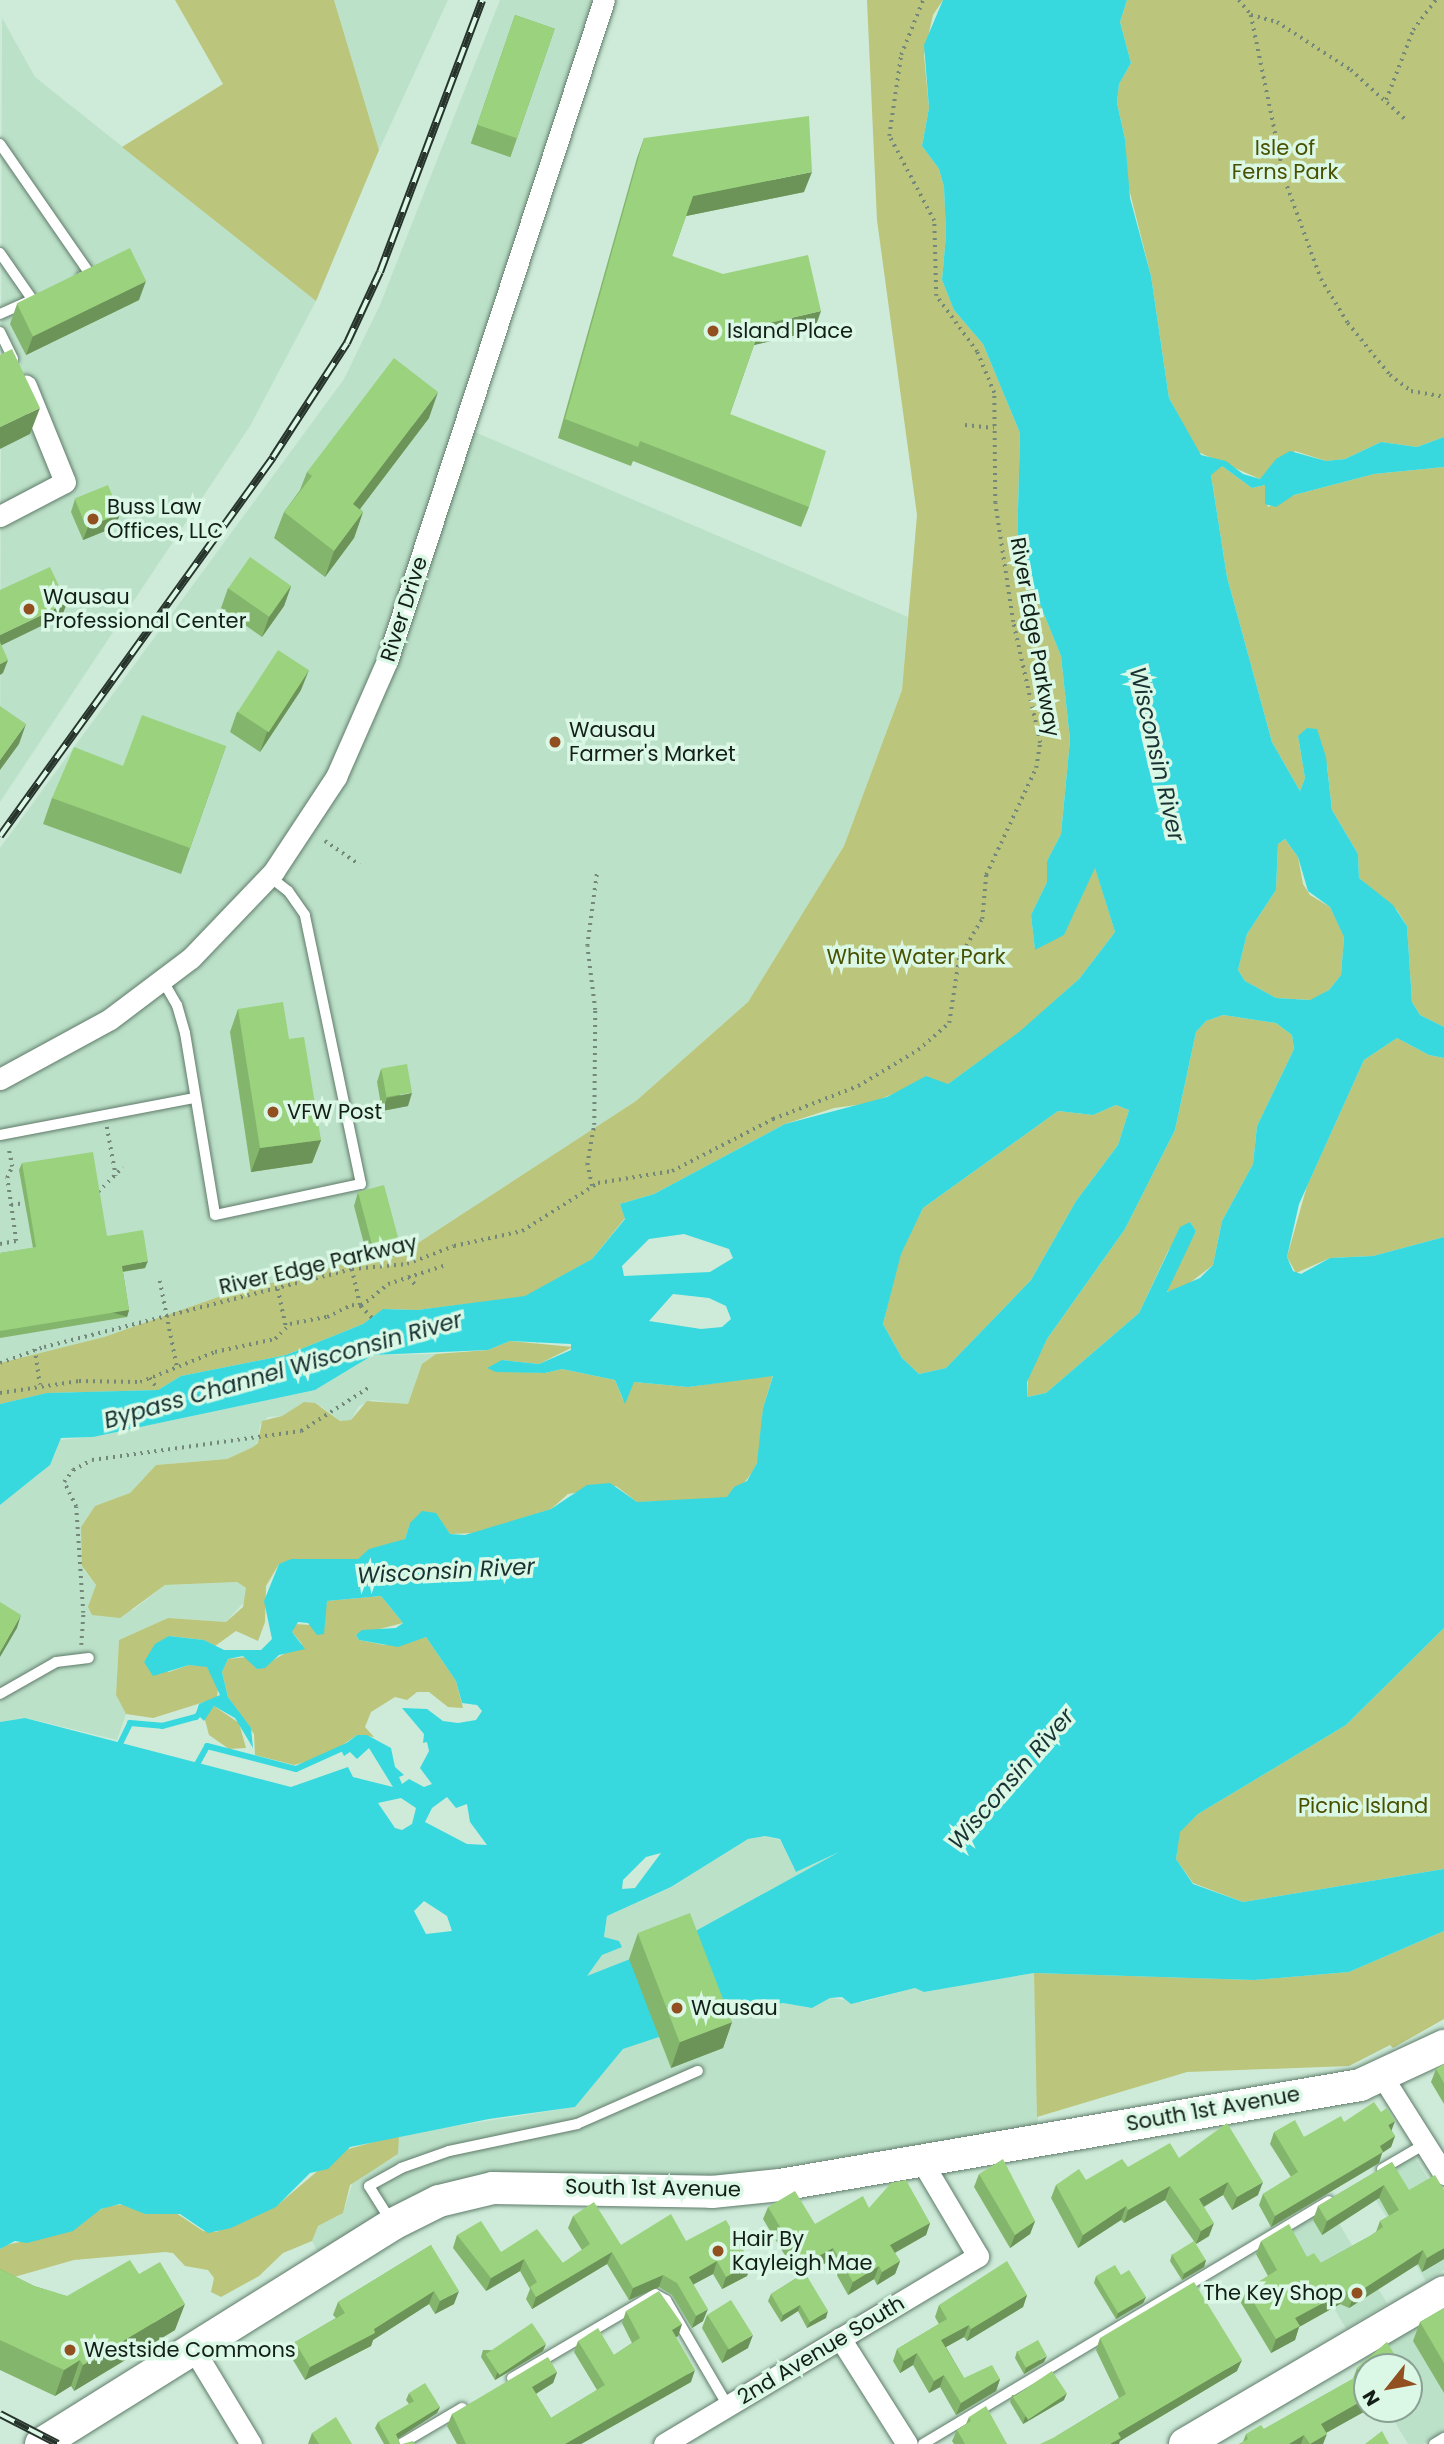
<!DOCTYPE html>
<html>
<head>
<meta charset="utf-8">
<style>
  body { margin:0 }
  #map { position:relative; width:1444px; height:2444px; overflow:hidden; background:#cdebd8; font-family:Poppins,sans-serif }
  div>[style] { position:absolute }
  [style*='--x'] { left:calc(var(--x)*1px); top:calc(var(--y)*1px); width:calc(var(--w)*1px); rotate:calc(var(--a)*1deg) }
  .built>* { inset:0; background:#bce1c9; transform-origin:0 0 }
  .green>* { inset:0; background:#bbc57b }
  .water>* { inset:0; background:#37d9df }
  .stream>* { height:6px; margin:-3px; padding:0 3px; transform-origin:3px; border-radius:3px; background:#37d9df }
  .path>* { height:3.5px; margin-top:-1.75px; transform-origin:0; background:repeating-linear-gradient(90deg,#73887b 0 2px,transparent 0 7px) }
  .roads { filter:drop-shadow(0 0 2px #607b6a) drop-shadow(0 0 2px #607b6a) }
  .lane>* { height:10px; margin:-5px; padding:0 5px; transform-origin:5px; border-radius:5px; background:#fff }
  .street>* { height:21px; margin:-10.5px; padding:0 10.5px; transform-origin:10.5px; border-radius:10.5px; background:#fff }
  .secondary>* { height:32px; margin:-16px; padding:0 16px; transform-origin:16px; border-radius:16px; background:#fff }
  .rail>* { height:8px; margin-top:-4px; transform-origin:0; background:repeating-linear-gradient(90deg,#daf8e5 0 16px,#27342c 0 32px); box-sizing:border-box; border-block:2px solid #27342c }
  .wall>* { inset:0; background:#84b56c; transform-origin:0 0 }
  .shaded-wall>* { inset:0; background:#6c9358; transform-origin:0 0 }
  .building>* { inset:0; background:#9ad27e; transform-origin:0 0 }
  .dots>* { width:19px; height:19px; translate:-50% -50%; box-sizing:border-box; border:4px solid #daf8e5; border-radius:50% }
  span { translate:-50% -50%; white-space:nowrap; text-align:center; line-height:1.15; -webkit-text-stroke:7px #daf8e5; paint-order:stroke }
  .park-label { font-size:21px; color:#495000 }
  .poi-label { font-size:21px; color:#131e17 }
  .left { translate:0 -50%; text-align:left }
  .right { translate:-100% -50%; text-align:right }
  .street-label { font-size:21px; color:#131e17 }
  .water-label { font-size:23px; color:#183132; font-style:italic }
  .north { position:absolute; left:1353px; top:2353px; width:70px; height:70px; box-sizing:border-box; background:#daf8e5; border:2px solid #8aa193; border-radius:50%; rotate:239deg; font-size:19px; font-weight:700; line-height:28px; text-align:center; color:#131e17 }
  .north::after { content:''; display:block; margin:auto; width:24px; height:32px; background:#924f20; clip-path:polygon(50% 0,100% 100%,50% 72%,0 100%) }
</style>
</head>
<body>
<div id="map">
  <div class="built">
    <i style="clip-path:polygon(334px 0,448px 0,379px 150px)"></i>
    <i style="clip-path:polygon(500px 0,604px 0,463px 427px,908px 617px,902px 690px,844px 846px,748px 1002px,636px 1101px,401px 1254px,364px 1259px,224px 1295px,104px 1337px,0 1363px,0 848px,344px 379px,380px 305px)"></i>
    <i style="clip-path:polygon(2px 18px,35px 77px,316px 301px,250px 426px,0 802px)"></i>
    <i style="clip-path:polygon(436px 1354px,422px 1364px,408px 1405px,372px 1400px,359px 1406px,351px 1420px,340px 1421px,322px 1407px,304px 1402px,282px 1416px,268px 1417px,260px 1425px,258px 1442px,253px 1447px,227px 1459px,156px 1465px,130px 1493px,95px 1506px,81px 1527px,84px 1570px,96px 1585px,90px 1602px,133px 1610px,165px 1585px,237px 1582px,246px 1588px,246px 1600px,226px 1622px,168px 1618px,119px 1640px,116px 1695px,126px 1714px,117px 1740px,26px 1718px,0 1722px,0 1505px,43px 1471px,55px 1454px,58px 1440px,93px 1437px,315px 1390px,373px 1355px)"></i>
    <i style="clip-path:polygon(765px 1836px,780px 1840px,796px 1872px,839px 1852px,681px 1939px,586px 1977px,602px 1955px,607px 1916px,670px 1888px,748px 1839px)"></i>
    <i style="clip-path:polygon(1034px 1973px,1038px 2125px,721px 2176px,526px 2173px,319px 2254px,312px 2241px,318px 2226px,343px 2213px,353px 2181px,396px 2156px,399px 2135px,575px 2107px,623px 2049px,737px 2011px,783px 2003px,812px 2008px,830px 1998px,863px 2002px,915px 1988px,924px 1992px)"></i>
    <i style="clip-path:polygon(1413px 2155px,1444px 2205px,1444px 2270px,1426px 2281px,1366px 2184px)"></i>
    <i style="left:1329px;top:2207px;width:113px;height:48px;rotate:59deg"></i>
    <i style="clip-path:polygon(1444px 2311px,1444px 2432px,1423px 2444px,1408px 2444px,1387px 2409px,1409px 2409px,1409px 2367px,1367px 2367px,1367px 2375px,1359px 2361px)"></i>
  </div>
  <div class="green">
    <i style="clip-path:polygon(175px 0,334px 0,379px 150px,316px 301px,122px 147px,223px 84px)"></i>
    <i style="clip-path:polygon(867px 0,943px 0,933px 15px,924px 55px,929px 108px,922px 146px,939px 169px,944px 187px,946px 235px,942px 280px,954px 310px,983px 344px,1020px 433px,1017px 548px,1061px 656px,1070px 740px,1061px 834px,1047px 861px,1047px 882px,1031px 915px,1035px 949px,1064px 934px,1095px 867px,1115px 932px,1079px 979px,1020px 1032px,948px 1084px,904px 1089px,872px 1103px,834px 1108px,785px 1124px,654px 1194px,620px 1204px,625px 1218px,592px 1259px,525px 1297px,417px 1310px,384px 1309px,363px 1324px,286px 1355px,181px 1376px,158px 1390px,48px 1393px,0 1404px,0 1363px,104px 1337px,224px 1295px,364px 1259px,401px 1254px,636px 1101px,748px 1002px,844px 846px,902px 690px,917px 515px,877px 220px)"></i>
    <i style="clip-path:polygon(1127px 0,1444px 0,1444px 437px,1417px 447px,1381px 442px,1345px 459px,1326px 461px,1295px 451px,1260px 479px,1198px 452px,1169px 398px,1151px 276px,1127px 181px,1125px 139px,1117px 103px,1119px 84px,1131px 63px,1120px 22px)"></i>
    <i style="clip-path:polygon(1222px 466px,1252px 488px,1265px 485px,1268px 507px,1294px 495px,1374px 474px,1444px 467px,1444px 1027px,1420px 1015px,1412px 1002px,1407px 926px,1397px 910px,1359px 878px,1358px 854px,1332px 810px,1327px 765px,1298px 736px,1305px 778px,1300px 791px,1272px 742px,1227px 577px,1211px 475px,1216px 467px)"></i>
    <i style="clip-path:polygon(1285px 839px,1298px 857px,1303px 884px,1310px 895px,1330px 907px,1344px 936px,1341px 975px,1329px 990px,1311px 1000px,1276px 998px,1245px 981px,1238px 970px,1247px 934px,1276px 890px,1278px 844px)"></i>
    <i style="clip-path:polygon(1223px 1015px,1276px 1023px,1292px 1035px,1294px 1049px,1257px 1126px,1253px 1164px,1222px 1221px,1213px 1265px,1187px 1285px,1171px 1292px,1165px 1290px,1196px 1231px,1190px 1222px,1168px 1251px,1139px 1313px,1046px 1393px,1027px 1397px,1028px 1377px,1047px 1339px,1125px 1229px,1175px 1130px,1196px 1032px,1206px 1021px)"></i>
    <i style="clip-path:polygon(1397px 1038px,1429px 1055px,1444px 1058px,1444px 1237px,1373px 1256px,1330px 1258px,1296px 1273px,1287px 1257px,1307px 1186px,1364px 1060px)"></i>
    <i style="clip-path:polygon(1116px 1105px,1129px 1110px,1118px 1145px,1076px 1201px,1031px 1280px,946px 1368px,919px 1374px,902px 1358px,883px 1324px,900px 1254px,923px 1208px,1058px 1111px,1093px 1115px)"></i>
    <i style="clip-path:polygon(510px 1341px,573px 1347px,539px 1364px,502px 1360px,499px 1371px,545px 1373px,562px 1369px,615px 1380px,623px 1400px,634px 1382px,688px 1387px,773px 1375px,763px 1408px,760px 1456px,753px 1471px,742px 1486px,734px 1487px,728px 1497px,719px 1500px,637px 1502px,616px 1486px,568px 1494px,551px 1509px,476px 1533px,450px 1534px,441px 1522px,410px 1523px,405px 1539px,358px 1559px,279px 1564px,266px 1586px,265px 1622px,258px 1641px,236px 1631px,215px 1646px,204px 1640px,169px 1636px,144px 1662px,169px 1672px,189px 1665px,207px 1666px,218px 1688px,217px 1698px,153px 1718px,126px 1714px,116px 1695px,119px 1640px,168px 1618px,226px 1622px,243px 1607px,246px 1588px,237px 1582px,165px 1585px,120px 1618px,92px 1615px,88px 1607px,96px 1585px,82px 1566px,81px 1527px,95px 1506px,130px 1493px,156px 1465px,227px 1459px,253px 1447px,258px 1443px,262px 1421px,282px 1416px,304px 1402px,315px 1403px,340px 1421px,351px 1420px,367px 1401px,408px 1404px,422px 1364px,436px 1354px,488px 1350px)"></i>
    <i style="clip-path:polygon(381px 1596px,403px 1623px,356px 1635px,359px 1640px,384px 1645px,426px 1637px,456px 1681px,463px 1708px,448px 1707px,429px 1692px,417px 1692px,407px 1700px,395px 1697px,371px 1712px,365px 1727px,374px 1737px,357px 1735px,325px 1757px,294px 1765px,255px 1755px,254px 1734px,228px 1697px,222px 1672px,228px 1659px,247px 1657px,257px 1669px,302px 1644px,292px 1632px,294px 1624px,311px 1625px,327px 1601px)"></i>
    <i style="clip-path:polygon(1444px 1628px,1444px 1869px,1243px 1902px,1193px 1883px,1176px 1859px,1179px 1832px,1198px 1814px,1346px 1725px)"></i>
    <i style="clip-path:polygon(214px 1706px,239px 1723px,246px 1748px,229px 1749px,209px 1735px,204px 1716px)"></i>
    <i style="clip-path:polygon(1444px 1931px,1444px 2019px,1393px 2048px,1390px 2045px,1349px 2066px,1187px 2072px,1037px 2117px,1034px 1973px,1254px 1980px,1349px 1972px)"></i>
    <i style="clip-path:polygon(399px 2135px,398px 2154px,350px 2185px,343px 2213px,318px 2226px,312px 2241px,283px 2253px,259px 2276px,221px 2297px,211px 2292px,214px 2278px,208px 2270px,185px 2266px,173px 2253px,165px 2252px,74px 2260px,0 2281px,0 2249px,6px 2245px,48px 2236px,108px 2206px,127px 2204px,145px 2214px,173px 2211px,203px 2231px,216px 2232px,280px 2203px,341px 2151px)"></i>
  </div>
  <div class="water">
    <i style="clip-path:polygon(evenodd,943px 0,1127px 0,1120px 22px,1131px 63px,1119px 84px,1117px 103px,1125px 139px,1130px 198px,1151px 276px,1169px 398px,1201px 455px,1226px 461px,1243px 474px,1260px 479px,1276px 459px,1290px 451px,1326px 461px,1345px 459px,1381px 442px,1417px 447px,1444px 437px,1444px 467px,1374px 474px,1294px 495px,1276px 507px,1265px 504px,1265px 485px,1252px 488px,1222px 466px,1211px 475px,1227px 577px,1272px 742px,1300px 791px,1305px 778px,1298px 736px,1307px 728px,1317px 729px,1326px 757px,1332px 810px,1358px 854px,1359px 878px,1393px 905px,1407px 926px,1412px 1002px,1420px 1015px,1444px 1027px,1444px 1058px,1429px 1055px,1397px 1038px,1364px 1060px,1299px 1204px,1287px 1257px,1293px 1271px,1301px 1274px,1330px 1258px,1373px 1256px,1444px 1237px,1444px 1628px,1346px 1725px,1198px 1814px,1180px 1832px,1176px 1859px,1193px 1884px,1243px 1902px,1444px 1869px,1444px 1931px,1349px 1972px,1254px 1980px,1034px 1973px,924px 1992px,915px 1988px,851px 2004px,842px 1997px,830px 1998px,812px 2008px,783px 2003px,737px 2011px,623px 2049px,575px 2107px,489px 2119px,350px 2147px,328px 2169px,310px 2173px,276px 2207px,231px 2228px,208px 2233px,180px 2214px,145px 2214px,120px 2204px,101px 2209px,73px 2231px,27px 2243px,15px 2241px,0 2249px,0 1722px,25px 1718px,291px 1787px,348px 1767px,353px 1777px,393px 1787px,369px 1748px,357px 1759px,350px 1752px,344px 1756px,340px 1748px,357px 1735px,367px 1735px,391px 1748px,395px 1767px,404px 1775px,399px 1777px,402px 1784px,409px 1779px,424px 1787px,432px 1784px,420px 1768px,429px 1751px,427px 1742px,423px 1743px,424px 1734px,402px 1708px,427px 1709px,443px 1721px,458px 1723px,476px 1720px,482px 1711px,477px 1705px,462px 1703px,456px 1681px,426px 1637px,398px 1647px,359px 1640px,356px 1635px,362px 1630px,396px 1628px,403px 1623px,381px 1596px,327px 1601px,324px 1634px,317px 1635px,308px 1623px,298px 1622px,292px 1632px,305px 1649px,279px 1655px,265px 1668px,257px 1669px,243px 1656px,228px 1659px,222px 1672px,228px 1697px,251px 1728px,253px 1748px,235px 1718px,214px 1706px,204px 1721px,196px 1713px,199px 1704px,220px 1695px,207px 1667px,189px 1665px,153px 1676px,144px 1662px,155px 1644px,169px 1636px,204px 1640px,224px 1650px,261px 1650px,272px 1639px,264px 1601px,279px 1564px,291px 1559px,358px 1559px,369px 1549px,405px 1539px,410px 1523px,422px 1511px,436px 1513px,450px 1534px,465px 1535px,551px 1509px,587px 1485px,610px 1483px,637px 1502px,727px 1497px,734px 1487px,747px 1481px,757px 1463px,763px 1408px,773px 1376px,688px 1387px,634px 1382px,625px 1404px,615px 1380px,562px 1369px,545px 1373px,496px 1372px,487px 1368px,502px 1360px,539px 1364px,571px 1350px,571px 1344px,510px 1341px,488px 1350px,373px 1355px,315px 1390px,93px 1437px,61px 1438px,50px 1465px,0 1505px,0 1404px,47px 1393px,158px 1390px,181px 1376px,286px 1355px,363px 1324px,383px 1309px,417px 1310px,525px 1296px,592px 1259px,625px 1219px,620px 1204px,654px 1194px,785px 1124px,887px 1097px,926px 1076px,948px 1084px,1019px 1032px,1079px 979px,1115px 932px,1095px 868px,1064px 935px,1035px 950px,1031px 915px,1047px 882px,1047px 861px,1061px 834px,1070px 740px,1061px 656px,1017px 548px,1020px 433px,983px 344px,954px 310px,942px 280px,946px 235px,944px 187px,939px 169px,922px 146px,929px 108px,924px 45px,943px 0,1285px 839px,1298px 857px,1308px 891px,1330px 907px,1344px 937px,1341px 975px,1329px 990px,1310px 1000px,1276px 998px,1245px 981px,1238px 970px,1247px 934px,1276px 890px,1278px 844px,1285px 839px,943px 0,1223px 1015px,1276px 1023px,1292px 1035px,1294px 1049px,1257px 1126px,1253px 1164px,1222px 1221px,1213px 1265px,1200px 1278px,1167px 1292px,1196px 1231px,1190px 1222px,1180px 1227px,1139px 1313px,1046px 1393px,1027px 1397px,1027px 1382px,1047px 1339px,1125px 1229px,1175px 1130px,1196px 1032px,1206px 1021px,1223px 1015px,943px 0,1116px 1105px,1129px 1110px,1118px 1145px,1076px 1201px,1031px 1280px,946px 1368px,919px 1374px,902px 1358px,883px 1324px,901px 1254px,923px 1208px,1058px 1111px,1093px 1115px,1116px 1105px,943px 0,684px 1234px,729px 1249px,733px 1258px,710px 1272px,624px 1276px,622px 1266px,649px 1239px,684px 1234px,943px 0,673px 1294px,709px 1298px,726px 1306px,731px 1319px,722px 1327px,701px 1329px,649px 1321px,673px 1294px,943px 0,447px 1797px,456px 1808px,467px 1804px,470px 1822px,487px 1845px,467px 1844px,425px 1822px,432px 1808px,447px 1797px,943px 0,401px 1798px,416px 1808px,412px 1824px,402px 1830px,395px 1828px,378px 1803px,401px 1798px,943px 0,765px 1836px,780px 1839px,796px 1872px,839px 1852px,681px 1939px,587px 1976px,602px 1955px,622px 1947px,619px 1941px,604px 1937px,607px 1916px,671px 1887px,748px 1839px,765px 1836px,943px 0,661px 1853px,635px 1888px,622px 1889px,623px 1880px,646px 1857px,661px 1853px,943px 0,424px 1901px,447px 1916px,452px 1931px,426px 1934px,414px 1911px,424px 1901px)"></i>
  </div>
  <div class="stream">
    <i style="--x:118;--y:1748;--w:28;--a:-64"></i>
    <i style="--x:130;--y:1723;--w:32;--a:5"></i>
    <i style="--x:162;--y:1726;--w:35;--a:-15"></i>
    <i style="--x:196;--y:1717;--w:10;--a:-45"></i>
    <i style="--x:195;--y:1768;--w:25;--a:-61"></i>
    <i style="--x:207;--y:1746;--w:92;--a:14.5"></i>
    <i style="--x:296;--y:1769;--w:56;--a:-24.3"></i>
  </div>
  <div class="path">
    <i style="--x:1239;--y:0;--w:19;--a:51"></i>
    <i style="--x:1251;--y:15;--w:27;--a:15"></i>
    <i style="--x:1277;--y:22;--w:88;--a:33"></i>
    <i style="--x:1351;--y:70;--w:76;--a:42.3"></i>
    <i style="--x:1251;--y:15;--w:168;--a:78.4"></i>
    <i style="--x:1285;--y:180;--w:105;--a:70"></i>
    <i style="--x:1321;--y:279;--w:52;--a:58.5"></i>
    <i style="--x:1348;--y:323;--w:67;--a:51.1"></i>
    <i style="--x:1390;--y:375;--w:26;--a:37"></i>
    <i style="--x:1411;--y:391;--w:34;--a:10"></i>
    <i style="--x:1386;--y:100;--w:75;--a:-68.9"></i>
    <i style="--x:1413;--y:30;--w:38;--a:-53"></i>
    <i style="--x:965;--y:425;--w:29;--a:6"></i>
    <i style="--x:325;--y:841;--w:42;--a:34.4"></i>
    <i style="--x:107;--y:1127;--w:50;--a:79.6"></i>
    <i style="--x:592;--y:1186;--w:22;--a:-103"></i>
    <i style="--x:587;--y:1165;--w:41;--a:-80.1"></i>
    <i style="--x:594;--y:1125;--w:115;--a:-89.5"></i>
    <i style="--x:595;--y:1010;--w:64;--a:-97.1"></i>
    <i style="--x:587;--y:946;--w:76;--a:-82.4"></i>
    <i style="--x:98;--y:1192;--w:35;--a:-45"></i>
    <i style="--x:11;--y:1205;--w:14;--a:-8"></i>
    <i style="--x:0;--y:1244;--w:16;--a:-11"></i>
    <i style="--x:16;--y:1241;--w:64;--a:-98.1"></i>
    <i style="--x:7;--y:1178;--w:12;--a:-66"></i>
    <i style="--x:12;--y:1167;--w:20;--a:-101"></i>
    <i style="--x:352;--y:1269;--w:37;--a:77"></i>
    <i style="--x:409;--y:1277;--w:11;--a:52"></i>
    <i style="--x:160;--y:1281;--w:88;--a:78.8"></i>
    <i style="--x:278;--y:1289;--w:38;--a:78"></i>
    <i style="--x:361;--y:1306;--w:35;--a:-39"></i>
    <i style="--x:388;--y:1284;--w:58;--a:-18.1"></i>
    <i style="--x:35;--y:1349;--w:36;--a:82"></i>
    <i style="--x:0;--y:1363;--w:47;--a:-20"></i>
    <i style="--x:44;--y:1347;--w:318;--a:-14.2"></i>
    <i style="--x:352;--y:1269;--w:55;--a:-5.2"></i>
    <i style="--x:407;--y:1264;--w:50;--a:-21"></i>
    <i style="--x:454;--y:1246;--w:70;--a:-12.4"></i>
    <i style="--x:522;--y:1231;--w:90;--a:-32.3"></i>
    <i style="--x:598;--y:1183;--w:75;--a:-9.2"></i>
    <i style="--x:672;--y:1171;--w:114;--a:-27.2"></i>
    <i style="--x:773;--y:1119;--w:91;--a:-21.2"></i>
    <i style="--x:858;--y:1086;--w:70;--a:-31"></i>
    <i style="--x:918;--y:1050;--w:41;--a:-41.1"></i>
    <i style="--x:949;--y:1023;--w:66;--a:-81.3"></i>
    <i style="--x:959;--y:958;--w:45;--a:-59.5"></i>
    <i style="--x:982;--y:919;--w:44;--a:-84.8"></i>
    <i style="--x:986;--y:875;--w:118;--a:-65"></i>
    <i style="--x:1036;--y:768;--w:25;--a:-81"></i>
    <i style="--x:1040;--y:743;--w:124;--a:-102.6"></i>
    <i style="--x:1013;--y:622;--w:120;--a:-98.6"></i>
    <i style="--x:995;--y:503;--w:110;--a:-90.5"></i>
    <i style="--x:994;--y:393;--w:44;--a:-112.5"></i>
    <i style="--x:977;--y:352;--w:69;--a:-126.2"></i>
    <i style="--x:936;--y:296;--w:75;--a:-91.5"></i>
    <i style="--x:934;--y:221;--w:96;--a:-117.9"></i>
    <i style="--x:889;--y:136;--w:82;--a:-81.6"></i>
    <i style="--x:901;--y:55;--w:59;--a:-68.2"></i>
    <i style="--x:150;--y:1378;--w:14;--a:56"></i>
    <i style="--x:0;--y:1393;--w:80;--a:-8.6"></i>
    <i style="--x:79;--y:1381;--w:61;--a:0.9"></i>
    <i style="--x:140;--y:1382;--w:81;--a:-21.8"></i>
    <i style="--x:215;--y:1352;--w:61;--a:-12.2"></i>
    <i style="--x:275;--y:1339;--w:21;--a:-45"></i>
    <i style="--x:290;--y:1324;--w:38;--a:-11"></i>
    <i style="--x:327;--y:1317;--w:28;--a:-26"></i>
    <i style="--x:352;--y:1305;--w:9;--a:6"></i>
    <i style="--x:361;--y:1306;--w:16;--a:47"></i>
    <i style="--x:81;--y:1645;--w:32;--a:-86"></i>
    <i style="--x:83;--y:1613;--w:106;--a:-93.8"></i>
    <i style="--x:76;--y:1507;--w:28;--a:-116"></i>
    <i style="--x:64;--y:1482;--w:15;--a:-53"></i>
    <i style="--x:73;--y:1470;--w:21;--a:-28"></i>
    <i style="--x:92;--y:1460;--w:211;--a:-7.9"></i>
    <i style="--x:301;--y:1431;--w:83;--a:-32.7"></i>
  </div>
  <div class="roads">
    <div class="lane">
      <i style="--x:0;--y:144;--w:158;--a:55.3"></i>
      <i style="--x:90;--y:274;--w:9;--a:159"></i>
      <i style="--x:0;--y:253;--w:56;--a:55.2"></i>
      <i style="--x:0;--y:314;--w:32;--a:-24"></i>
      <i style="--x:0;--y:332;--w:30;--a:64"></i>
      <i style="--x:163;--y:981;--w:28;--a:60"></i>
      <i style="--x:177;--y:1005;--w:29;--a:74"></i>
      <i style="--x:185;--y:1033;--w:184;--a:80.6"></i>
      <i style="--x:215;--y:1215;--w:149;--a:-12"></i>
      <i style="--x:361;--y:1184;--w:275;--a:-101.8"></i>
      <i style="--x:305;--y:915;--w:29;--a:-125"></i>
      <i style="--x:288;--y:891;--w:24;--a:-142"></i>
      <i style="--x:0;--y:1135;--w:197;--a:-10.8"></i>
      <i style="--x:0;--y:1694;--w:64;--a:-29.7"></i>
      <i style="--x:56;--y:1662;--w:33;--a:-7"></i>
      <i style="--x:1382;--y:2169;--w:50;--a:-30.2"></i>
      <i style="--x:391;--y:2221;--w:41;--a:-122.2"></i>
      <i style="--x:369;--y:2186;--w:37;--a:-29"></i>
      <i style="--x:401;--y:2168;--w:51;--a:-19.5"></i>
      <i style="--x:449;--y:2151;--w:131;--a:-11.9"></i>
      <i style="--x:577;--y:2124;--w:132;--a:-23.7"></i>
      <i style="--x:512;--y:2378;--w:166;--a:-30.4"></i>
      <i style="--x:655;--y:2294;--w:13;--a:29"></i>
      <i style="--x:666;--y:2300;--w:123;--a:59.7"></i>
      <i style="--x:401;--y:2444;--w:71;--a:-30.5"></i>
      <i style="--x:923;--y:2444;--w:473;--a:-30.9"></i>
      <i style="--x:1434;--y:2444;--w:12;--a:-31"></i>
    </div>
    <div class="street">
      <i style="--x:0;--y:516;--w:73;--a:-27.6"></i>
      <i style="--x:65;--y:482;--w:104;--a:-112.1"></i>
      <i style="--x:0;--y:1079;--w:125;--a:-28.6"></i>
      <i style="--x:110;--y:1019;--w:101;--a:-37"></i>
      <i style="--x:191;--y:958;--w:120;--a:-46.3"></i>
      <i style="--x:274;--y:871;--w:113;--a:-56.6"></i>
      <i style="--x:336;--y:777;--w:127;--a:-66.3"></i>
      <i style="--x:387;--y:661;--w:696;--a:-71.83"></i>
      <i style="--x:1382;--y:2076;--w:116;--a:57.7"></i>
      <i style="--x:840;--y:2338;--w:125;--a:57.7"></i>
      <i style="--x:194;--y:2350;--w:110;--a:58.8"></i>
      <i style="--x:664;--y:2444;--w:366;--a:-30.9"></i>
      <i style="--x:978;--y:2256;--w:112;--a:-120.7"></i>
    </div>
    <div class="secondary">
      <i style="--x:41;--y:2444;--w:415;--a:-32"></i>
      <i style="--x:393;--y:2224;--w:51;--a:-26.6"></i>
      <i style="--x:439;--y:2201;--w:56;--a:-13.5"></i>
      <i style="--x:493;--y:2188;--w:219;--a:1"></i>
      <i style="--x:712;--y:2192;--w:68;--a:-5.9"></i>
      <i style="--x:780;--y:2185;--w:589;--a:-9.78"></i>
      <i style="--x:1360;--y:2085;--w:93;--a:-24.9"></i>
      <i style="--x:1185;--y:2444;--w:300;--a:-30.4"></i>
    </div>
  </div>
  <div class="rail">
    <i style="--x:0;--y:836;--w:467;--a:-54.2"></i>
    <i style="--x:273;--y:457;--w:136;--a:-57"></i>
    <i style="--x:347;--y:343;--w:78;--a:-65.1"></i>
    <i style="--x:380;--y:272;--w:290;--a:-69.4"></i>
    <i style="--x:0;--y:2414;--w:65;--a:27.3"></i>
  </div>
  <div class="wall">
    <i style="left:515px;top:15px;width:42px;height:136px;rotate:19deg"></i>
    <i style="clip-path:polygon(644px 138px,804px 192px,686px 216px,672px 256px,814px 331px,754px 345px,730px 414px,809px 507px,801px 527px,633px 461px,631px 466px,558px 438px,637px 158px)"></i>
    <i style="clip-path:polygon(139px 300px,26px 355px,10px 324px,17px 304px)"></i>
    <i style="clip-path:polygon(429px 418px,360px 509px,363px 512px,354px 538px,325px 577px,274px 538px,284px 512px,300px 490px,307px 472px)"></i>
    <i style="clip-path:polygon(75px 499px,120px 514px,115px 527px,83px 540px,71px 512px)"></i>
    <i style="clip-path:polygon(291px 586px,284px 606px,262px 637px,221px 608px,228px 588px)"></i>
    <i style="clip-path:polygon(301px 690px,260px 752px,230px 732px,237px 712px)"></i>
    <i style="clip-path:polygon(226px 746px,181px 874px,43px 824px,52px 798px,123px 766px)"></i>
    <i style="clip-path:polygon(238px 1009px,289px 1039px,321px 1140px,312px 1163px,251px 1172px,230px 1032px)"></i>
    <i style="clip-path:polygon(381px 1069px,408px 1106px,382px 1111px,377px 1082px)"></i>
    <i style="clip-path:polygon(22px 1163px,145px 1268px,123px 1272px,129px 1310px,127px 1317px,0 1338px,0 1253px,33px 1248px,19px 1170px)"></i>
    <i style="clip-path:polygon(358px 1192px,395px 1256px,369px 1263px,354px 1206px)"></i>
    <i style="clip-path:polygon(638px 1933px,732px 2022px,723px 2048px,671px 2068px,629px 1959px)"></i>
    <i style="clip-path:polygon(1444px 2064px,1444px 2104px,1431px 2082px,1436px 2069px)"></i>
    <i style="clip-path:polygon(1344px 2122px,1391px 2130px,1395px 2136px,1391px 2147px,1382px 2153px,1379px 2163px,1271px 2227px,1259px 2205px,1263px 2194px,1291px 2177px,1270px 2144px,1274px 2132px,1304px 2137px)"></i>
    <i style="clip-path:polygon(1179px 2158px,1258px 2195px,1232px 2210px,1223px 2195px,1204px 2207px,1209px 2236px,1196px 2244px,1165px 2200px,1124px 2223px,1121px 2220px,1078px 2248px,1051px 2198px,1056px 2185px,1086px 2180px,1128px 2167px)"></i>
    <i style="clip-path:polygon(1392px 2162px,1444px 2259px,1422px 2272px,1418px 2264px,1349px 2308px,1340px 2304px,1299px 2327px,1295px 2340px,1271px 2353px,1241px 2303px,1246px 2290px,1268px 2276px,1256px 2254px,1261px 2241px,1307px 2257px,1321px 2263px,1370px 2236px,1376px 2232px,1380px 2221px,1389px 2216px,1379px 2198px,1322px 2235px,1313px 2220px,1318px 2206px)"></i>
    <i style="clip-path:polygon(979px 2174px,1035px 2221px,1030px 2234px,1010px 2248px,974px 2187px)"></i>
    <i style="clip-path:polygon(768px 2207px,815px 2224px,869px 2208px,930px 2223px,926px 2235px,895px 2253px,900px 2261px,895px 2274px,877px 2285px,874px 2279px,848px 2295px,829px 2261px,806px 2274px,826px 2318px,807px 2328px,798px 2311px,781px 2322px,768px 2301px,771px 2294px,798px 2277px,763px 2219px)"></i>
    <i style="clip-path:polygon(573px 2216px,621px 2245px,686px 2241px,751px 2263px,747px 2276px,722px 2289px,713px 2274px,693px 2284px,703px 2321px,692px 2328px,672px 2295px,659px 2287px,629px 2300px,607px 2264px,532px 2309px,526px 2299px,530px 2289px,520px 2271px,486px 2291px,453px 2248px,457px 2235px,501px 2252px,563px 2263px,582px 2250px,568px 2228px)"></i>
    <i style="clip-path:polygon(431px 2245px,454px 2304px,435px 2314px,429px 2304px,373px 2340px,371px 2346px,305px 2380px,290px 2355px,295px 2342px,336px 2318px,333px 2315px,338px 2302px)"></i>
    <i style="clip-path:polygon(1172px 2254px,1206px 2260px,1204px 2267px,1182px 2280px,1170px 2261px)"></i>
    <i style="clip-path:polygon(0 2269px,34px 2286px,175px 2330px,74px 2391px,71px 2386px,55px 2396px,0 2370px)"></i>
    <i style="clip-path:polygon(1096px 2276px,1146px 2297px,1143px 2303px,1116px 2319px,1094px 2283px)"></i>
    <i style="clip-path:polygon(1027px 2295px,1023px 2307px,967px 2341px,964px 2337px,946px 2347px,964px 2378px,1000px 2379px,996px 2391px,956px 2415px,940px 2387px,929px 2393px,913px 2365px,900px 2373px,893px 2361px,897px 2349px,939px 2324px,935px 2317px,939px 2305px)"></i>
    <i style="clip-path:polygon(1444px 2308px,1444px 2393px,1413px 2341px,1420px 2322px)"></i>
    <i style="clip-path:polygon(626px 2311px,682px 2324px,678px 2336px,676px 2337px,691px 2382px,581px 2444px,457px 2444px,447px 2426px,452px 2414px,557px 2372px,553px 2383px,536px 2394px,551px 2418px,597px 2390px,574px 2352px,578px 2341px,614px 2355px,632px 2343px,622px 2323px)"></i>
    <i style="clip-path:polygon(707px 2315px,748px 2348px,722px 2363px,702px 2328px)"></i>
    <i style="clip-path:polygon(1100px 2338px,1237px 2371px,1120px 2441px,1055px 2437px,1119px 2398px,1096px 2350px)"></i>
    <i style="clip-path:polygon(1387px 2342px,1367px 2409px,1369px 2409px,1326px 2433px,1323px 2444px,1239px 2444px,1243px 2442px,1246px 2434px,1264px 2429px,1353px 2379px,1357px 2368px)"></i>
    <i style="clip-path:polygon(483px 2350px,543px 2351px,495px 2380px,481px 2357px)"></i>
    <i style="clip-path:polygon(1017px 2351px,1044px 2362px,1024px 2374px,1015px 2358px)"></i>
    <i style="clip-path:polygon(409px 2393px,440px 2407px,437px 2413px,398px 2438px,400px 2444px,384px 2444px,375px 2428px,378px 2422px,409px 2404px,406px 2400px)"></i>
    <i style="clip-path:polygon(1012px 2395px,1064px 2400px,1023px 2424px,1010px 2402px)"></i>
    <i style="clip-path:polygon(969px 2417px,1007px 2444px,954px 2444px,952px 2441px,957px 2430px,966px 2424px)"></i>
    <i style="clip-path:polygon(312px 2433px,352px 2444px,308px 2444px)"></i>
  </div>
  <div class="shaded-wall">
    <i style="clip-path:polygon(812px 172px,804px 192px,686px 216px,693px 196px)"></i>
    <i style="clip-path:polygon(146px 281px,139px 300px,26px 355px,33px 336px)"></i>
    <i style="clip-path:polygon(821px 311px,814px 331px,754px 345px,761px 325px)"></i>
    <i style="clip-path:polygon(438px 392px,429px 418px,344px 530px,353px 504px)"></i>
    <i style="clip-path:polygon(40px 408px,30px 434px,0 449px,0 427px)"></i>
    <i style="clip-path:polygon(363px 512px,354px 538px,325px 577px,334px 551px)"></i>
    <i style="clip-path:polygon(120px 514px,115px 527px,83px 540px,88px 527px)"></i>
    <i style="clip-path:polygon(291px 586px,284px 606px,262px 637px,269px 617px)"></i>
    <i style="clip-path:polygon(67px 603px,62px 616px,0 646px,0 635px)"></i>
    <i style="clip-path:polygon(8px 660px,3px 673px,0 675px,0 664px)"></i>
    <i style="clip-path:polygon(309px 670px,301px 690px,260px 752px,267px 732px)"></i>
    <i style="clip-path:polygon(26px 724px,19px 744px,0 770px,0 760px)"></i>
    <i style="clip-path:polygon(412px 1093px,408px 1106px,382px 1111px,387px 1098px)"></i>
    <i style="clip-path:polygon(321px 1140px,312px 1163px,251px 1172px,260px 1148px)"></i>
    <i style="clip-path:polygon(400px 1243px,395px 1256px,369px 1263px,374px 1250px)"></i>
    <i style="clip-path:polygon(148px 1261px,145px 1268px,119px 1272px,122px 1266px)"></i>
    <i style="left:129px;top:1310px;width:7px;height:131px;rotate:106deg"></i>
    <i style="clip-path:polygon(21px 1615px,17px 1628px,0 1657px,0 1652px)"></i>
    <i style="clip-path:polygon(732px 2022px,723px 2048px,671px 2068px,680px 2042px)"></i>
    <i style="clip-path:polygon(1395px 2121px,1391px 2132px,1388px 2125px)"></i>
    <i style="clip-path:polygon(1395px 2136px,1391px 2147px,1382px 2153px,1379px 2163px,1271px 2227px,1275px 2216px)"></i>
    <i style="clip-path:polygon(1228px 2182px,1223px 2195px,1194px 2212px,1199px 2199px)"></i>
    <i style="clip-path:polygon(1263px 2182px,1258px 2195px,1232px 2210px,1237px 2197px)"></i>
    <i style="clip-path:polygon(1384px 2185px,1379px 2198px,1322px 2235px,1327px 2221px)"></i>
    <i style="clip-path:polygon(1170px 2186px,1165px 2200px,1124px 2223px,1128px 2210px)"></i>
    <i style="clip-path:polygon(1126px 2206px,1121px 2220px,1078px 2248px,1083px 2235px)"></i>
    <i style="clip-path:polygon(1035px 2221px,1030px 2234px,1010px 2248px,1015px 2235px)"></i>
    <i style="clip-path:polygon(930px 2223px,926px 2235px,885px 2258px,890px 2245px)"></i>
    <i style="clip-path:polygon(1214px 2223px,1209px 2236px,1196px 2244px,1201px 2231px)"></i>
    <i style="clip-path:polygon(833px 2248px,829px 2261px,799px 2278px,803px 2265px)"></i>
    <i style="clip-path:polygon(1444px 2248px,1444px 2259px,1422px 2272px,1427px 2258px)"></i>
    <i style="clip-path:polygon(1423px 2250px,1418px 2264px,1349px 2308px,1354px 2295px)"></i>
    <i style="clip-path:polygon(612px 2252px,607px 2264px,532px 2309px,536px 2297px)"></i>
    <i style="clip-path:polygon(524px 2259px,520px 2271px,486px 2291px,491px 2278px)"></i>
    <i style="clip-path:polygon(1206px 2260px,1204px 2267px,1182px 2280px,1184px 2274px)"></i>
    <i style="clip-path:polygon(717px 2261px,713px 2274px,685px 2289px,689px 2277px)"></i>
    <i style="clip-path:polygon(900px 2261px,895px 2274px,877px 2285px,882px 2272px)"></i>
    <i style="clip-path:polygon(751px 2263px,747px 2276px,722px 2289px,726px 2277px)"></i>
    <i style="clip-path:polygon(879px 2266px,874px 2279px,848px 2295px,853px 2282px)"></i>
    <i style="clip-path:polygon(663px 2275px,659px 2287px,629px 2300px,633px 2288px)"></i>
    <i style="clip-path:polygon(434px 2291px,429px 2304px,373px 2340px,371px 2346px,305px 2380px,310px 2367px,374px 2329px)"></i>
    <i style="clip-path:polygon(459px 2291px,454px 2304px,435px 2314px,440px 2301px)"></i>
    <i style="clip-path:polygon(1345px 2291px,1340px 2304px,1299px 2327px,1295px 2340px,1271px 2353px,1276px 2339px,1295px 2318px)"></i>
    <i style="clip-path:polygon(1027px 2295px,1023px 2307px,967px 2341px,971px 2329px)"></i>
    <i style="clip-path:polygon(1146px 2297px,1143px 2303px,1116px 2319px,1118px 2313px)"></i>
    <i style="clip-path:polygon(185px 2304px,175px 2330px,74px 2391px,83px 2365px)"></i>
    <i style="clip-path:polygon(800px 2305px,798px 2311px,781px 2322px,783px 2315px)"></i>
    <i style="clip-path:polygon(708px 2309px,703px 2321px,692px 2328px,696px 2316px)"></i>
    <i style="clip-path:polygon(828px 2311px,826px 2318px,807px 2328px,810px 2322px)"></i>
    <i style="clip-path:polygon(682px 2324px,678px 2336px,668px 2342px,672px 2330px)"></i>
    <i style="clip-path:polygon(969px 2325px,964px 2337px,937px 2352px,941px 2340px)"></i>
    <i style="clip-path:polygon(753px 2335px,748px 2348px,722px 2363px,727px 2350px)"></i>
    <i style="clip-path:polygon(546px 2344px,543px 2351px,495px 2380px,497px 2373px)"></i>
    <i style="clip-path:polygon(917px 2353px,913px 2365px,900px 2373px,904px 2361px)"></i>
    <i style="clip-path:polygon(1047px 2356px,1044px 2362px,1024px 2374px,1026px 2368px)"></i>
    <i style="clip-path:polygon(80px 2360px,71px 2386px,55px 2396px,64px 2370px)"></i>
    <i style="clip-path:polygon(1242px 2360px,1237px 2371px,1120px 2441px,1119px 2444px,1110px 2444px,1118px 2433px)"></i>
    <i style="clip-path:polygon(695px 2370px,691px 2382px,581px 2444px,565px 2444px)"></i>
    <i style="clip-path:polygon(557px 2372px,553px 2383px,527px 2399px,532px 2387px)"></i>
    <i style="clip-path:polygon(944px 2375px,940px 2387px,929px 2393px,934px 2381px)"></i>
    <i style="clip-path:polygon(1000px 2379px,996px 2391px,956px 2415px,961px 2403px)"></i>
    <i style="clip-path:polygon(1067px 2393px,1064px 2400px,1023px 2424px,1025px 2417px)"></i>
    <i style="clip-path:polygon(1367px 2398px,1367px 2409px,1369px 2409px,1315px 2439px,1321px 2424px)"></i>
    <i style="clip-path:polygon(440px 2407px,437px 2413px,394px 2441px,396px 2434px)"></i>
    <i style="clip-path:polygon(1327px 2434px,1323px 2444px,1310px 2444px)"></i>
    <i style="clip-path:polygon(1304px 2435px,1301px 2444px,1289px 2444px)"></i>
  </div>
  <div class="building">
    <i style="left:515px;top:15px;width:42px;height:116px;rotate:19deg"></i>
    <i style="clip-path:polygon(809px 116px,812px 172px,693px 196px,672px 256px,723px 274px,808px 255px,821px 311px,761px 325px,730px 414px,826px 451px,809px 507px,640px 441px,638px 447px,565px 419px,644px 138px)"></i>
    <i style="left:130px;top:248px;width:37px;height:126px;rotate:64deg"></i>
    <i style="clip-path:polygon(12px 349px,40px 408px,0 427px,0 355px)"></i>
    <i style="clip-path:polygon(394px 358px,438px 392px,353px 504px,363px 512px,334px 551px,284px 512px,312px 476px,307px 472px)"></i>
    <i style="left:108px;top:485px;width:31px;height:36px;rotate:68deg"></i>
    <i style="left:250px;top:557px;width:50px;height:38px;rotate:35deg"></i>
    <i style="clip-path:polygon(50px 567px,67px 603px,0 635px,0 590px)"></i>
    <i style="clip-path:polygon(0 642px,8px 660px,0 664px)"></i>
    <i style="left:278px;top:650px;width:37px;height:74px;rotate:33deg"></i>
    <i style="clip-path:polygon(0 706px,26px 724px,0 760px)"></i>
    <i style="clip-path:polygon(142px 715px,226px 746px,190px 848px,52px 798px,74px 747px,123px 766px)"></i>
    <i style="clip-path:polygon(283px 1002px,289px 1039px,304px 1037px,321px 1140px,260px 1148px,238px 1009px)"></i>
    <i style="left:407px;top:1064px;width:29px;height:26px;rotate:80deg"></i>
    <i style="clip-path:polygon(93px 1152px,107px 1236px,143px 1230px,148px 1261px,122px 1266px,129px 1310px,0 1331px,0 1253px,36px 1247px,22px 1163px)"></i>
    <i style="left:384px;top:1185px;width:60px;height:27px;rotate:75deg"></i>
    <i style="clip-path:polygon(0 1602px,21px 1615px,0 1652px)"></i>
    <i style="left:690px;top:1913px;width:117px;height:56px;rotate:69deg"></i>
    <i style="clip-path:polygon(1444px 2064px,1444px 2083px,1436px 2069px)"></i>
    <i style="clip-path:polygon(1374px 2102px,1381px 2112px,1387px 2108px,1395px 2121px,1388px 2125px,1395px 2136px,1380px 2146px,1383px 2152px,1275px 2216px,1263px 2194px,1298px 2172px,1274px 2132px,1295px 2120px,1304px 2137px,1341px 2116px,1344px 2122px)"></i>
    <i style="clip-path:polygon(1227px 2123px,1263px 2182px,1237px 2197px,1228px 2182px,1199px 2199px,1214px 2223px,1201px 2231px,1170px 2186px,1128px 2210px,1126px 2206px,1083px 2235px,1056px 2185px,1079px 2169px,1086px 2180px,1122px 2159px,1128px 2167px,1170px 2143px,1179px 2158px)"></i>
    <i style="clip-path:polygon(1003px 2159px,1035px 2221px,1015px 2235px,979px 2174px)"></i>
    <i style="clip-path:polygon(1392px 2162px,1409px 2190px,1435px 2175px,1444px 2190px,1444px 2248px,1427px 2258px,1423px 2250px,1354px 2295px,1345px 2291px,1295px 2318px,1300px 2326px,1276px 2339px,1246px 2290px,1277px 2270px,1261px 2241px,1289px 2224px,1307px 2257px,1314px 2253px,1321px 2263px,1370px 2236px,1383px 2227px,1380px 2221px,1399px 2210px,1384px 2185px,1327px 2221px,1318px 2206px)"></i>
    <i style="clip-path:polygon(906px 2180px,930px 2223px,890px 2245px,900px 2261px,882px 2272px,879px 2266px,853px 2282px,833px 2248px,803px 2265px,768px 2207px,795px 2191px,815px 2224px,863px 2196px,869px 2208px,891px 2183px)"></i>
    <i style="clip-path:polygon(594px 2202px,621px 2245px,671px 2214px,686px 2241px,726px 2220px,751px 2263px,726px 2277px,717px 2261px,689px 2277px,708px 2309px,696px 2316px,677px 2283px,663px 2275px,633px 2288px,612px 2252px,536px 2297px,530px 2287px,537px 2282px,524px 2259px,491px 2278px,457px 2235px,481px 2221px,501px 2252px,537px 2229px,563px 2263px,590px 2244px,573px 2216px)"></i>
    <i style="left:1194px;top:2241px;width:22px;height:26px;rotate:58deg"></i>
    <i style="clip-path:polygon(431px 2245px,459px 2291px,440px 2301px,434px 2291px,374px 2329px,375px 2333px,310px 2367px,295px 2342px,345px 2313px,338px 2302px)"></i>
    <i style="clip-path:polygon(130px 2260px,139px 2274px,160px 2262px,185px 2304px,83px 2365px,80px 2360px,64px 2370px,0 2340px,0 2269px,34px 2286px,67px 2296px)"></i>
    <i style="clip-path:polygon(1007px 2261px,1027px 2295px,971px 2329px,969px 2325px,941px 2340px,964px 2378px,992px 2365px,1000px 2379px,961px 2403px,944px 2375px,934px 2381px,917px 2353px,904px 2361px,897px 2349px,947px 2319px,939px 2305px)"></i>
    <i style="clip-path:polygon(1115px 2265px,1121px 2275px,1129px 2270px,1146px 2297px,1118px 2313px,1096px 2276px)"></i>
    <i style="clip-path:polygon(805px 2273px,828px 2311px,810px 2322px,800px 2305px,783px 2315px,771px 2294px)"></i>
    <i style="clip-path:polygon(1194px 2282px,1242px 2360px,1118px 2433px,1121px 2438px,1110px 2444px,1040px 2444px,1055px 2437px,1126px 2394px,1100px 2338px)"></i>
    <i style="clip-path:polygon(659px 2291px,682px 2324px,672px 2330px,695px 2370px,565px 2444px,466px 2444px,452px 2414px,548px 2357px,557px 2372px,532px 2387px,551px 2418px,605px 2385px,578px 2341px,598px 2328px,614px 2355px,640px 2338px,626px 2311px)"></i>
    <i style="left:731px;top:2300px;width:41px;height:28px;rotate:58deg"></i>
    <i style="clip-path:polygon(1444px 2308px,1444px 2363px,1420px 2322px)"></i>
    <i style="left:532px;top:2323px;width:25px;height:56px;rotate:56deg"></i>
    <i style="left:1038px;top:2340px;width:18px;height:24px;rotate:61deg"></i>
    <i style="clip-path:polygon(1387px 2342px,1402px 2367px,1367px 2367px,1367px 2398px,1321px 2424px,1327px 2434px,1310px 2444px,1304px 2435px,1289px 2444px,1239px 2444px,1248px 2439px,1246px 2434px,1261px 2425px,1264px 2429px,1361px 2374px,1357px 2368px)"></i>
    <i style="left:1052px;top:2371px;width:27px;height:47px;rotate:56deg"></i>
    <i style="clip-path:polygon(425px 2383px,440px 2407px,396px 2434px,400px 2444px,390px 2444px,378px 2422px,414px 2401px,409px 2393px)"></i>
    <i style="clip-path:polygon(986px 2406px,1007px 2444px,965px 2444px,957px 2430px,971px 2421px,969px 2417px)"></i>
    <i style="clip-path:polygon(336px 2417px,352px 2444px,319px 2444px,312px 2433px)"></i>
    <i style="clip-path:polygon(1382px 2431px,1389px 2444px,1365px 2444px)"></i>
    <i style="clip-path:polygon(413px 2441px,415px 2444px,402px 2444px)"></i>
  </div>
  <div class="dots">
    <i style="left:713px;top:331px;background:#924f20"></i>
    <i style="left:93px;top:519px;background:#924f20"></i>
    <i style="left:29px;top:609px;background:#924f20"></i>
    <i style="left:555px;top:742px;background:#924f20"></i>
    <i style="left:273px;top:1112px;background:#924f20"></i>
    <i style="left:677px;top:2008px;background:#924f20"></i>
    <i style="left:718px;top:2251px;background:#924f20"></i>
    <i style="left:1357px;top:2293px;background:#924f20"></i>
    <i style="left:70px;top:2350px;background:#924f20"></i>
  </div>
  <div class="park-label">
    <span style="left:1285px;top:160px">Isle of<br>Ferns Park</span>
    <span style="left:916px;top:957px">White Water Park</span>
    <span style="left:1363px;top:1806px">Picnic Island</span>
  </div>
  <div class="poi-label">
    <span class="left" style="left:727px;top:331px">Island Place</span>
    <span class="left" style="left:107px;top:519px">Buss Law<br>Offices, LLC</span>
    <span class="left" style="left:43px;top:609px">Wausau<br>Professional Center</span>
    <span class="left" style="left:569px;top:742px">Wausau<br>Farmer's Market</span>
    <span class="left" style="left:287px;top:1112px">VFW Post</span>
    <span class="left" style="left:691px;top:2008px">Wausau</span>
    <span class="left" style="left:732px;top:2251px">Hair By<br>Kayleigh Mae</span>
    <span class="right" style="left:1343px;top:2293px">The Key Shop</span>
    <span class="left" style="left:84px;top:2350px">Westside Commons</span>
  </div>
  <div class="street-label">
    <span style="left:404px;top:609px;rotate:-72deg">River Drive</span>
    <span style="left:1035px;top:637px;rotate:80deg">River Edge Parkway</span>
    <span style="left:318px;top:1265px;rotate:-13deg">River Edge Parkway</span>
    <span style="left:1213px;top:2109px;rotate:-10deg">South 1st Avenue</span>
    <span style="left:653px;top:2188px;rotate:1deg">South 1st Avenue</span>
    <span style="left:821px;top:2350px;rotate:-31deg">2nd Avenue South</span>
  </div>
  <div class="water-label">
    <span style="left:1157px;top:754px;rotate:77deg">Wisconsin River</span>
    <span style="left:283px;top:1370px;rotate:-16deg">Bypass Channel Wisconsin River</span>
    <span style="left:446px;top:1571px;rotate:-3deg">Wisconsin River</span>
    <span style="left:1011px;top:1779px;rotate:-49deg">Wisconsin River</span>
  </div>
  <div class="north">N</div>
</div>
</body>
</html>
